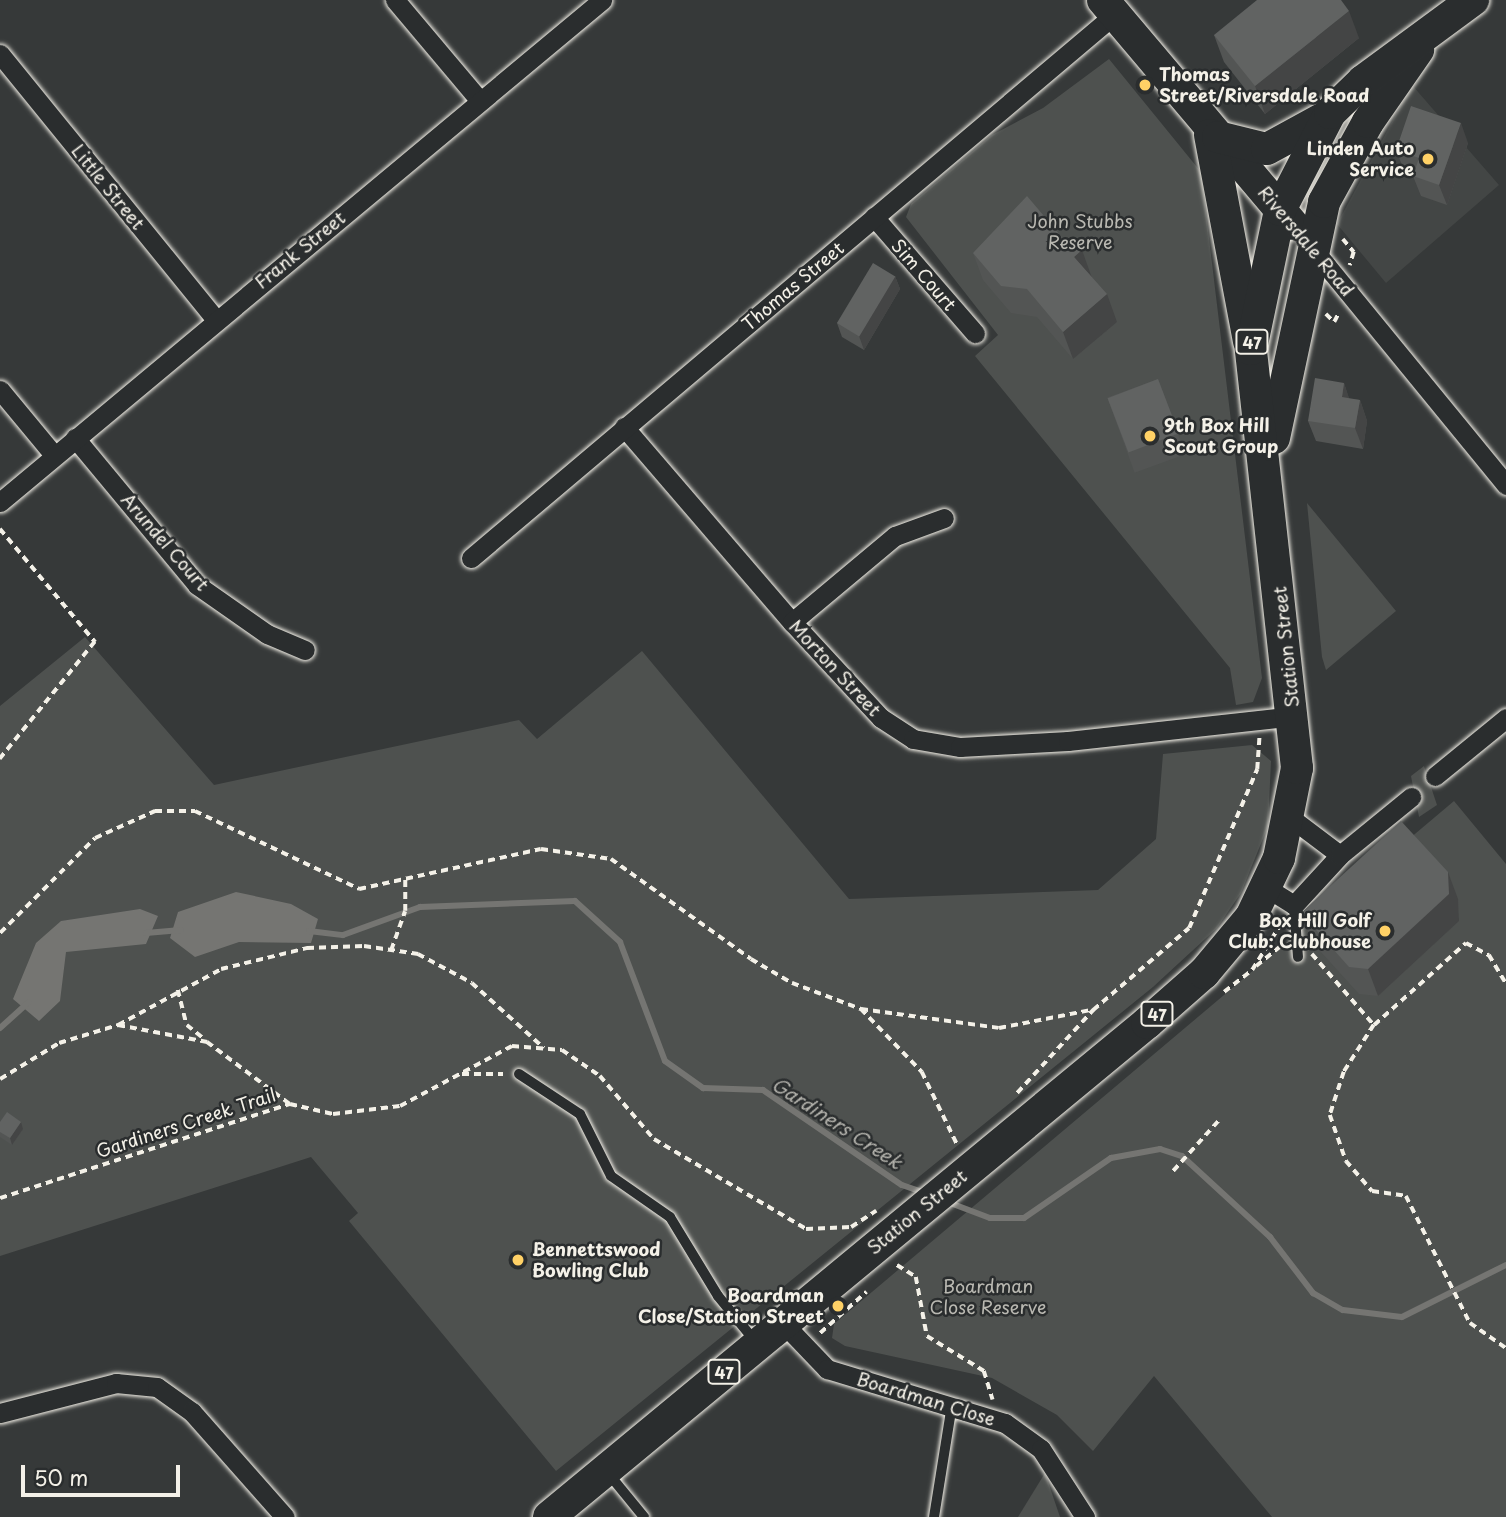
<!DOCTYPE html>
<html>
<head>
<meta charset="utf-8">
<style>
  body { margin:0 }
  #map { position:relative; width:1506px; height:1517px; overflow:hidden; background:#363939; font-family:"Playpen Sans",sans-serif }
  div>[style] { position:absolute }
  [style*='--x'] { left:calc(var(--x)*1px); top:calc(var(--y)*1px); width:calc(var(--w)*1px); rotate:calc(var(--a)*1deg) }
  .built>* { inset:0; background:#434645 }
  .green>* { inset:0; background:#4e514f }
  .water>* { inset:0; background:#757572 }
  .stream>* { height:6px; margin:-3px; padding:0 3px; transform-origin:3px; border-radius:3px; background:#757572 }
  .path>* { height:3.5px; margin-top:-1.75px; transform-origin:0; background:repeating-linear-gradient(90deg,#f4f1e8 0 7px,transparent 0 12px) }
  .roads { filter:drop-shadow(0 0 2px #f4f1e8) drop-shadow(0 0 2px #f4f1e8) }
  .lane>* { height:10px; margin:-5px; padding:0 5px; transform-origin:5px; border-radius:5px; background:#2a2d2e }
  .street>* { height:19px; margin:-9.5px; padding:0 9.5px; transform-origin:9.5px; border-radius:9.5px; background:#2a2d2e }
  .primary>* { height:32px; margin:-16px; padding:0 16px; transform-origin:16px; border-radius:16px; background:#2a2d2e }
  .wall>* { inset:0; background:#535554; transform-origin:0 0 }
  .shaded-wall>* { inset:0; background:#444545 }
  .building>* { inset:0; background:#616362; transform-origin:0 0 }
  .dots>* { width:19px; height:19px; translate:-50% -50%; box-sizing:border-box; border:4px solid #2a2d2e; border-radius:50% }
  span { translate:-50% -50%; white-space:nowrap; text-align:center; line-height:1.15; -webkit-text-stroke:5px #2a2d2e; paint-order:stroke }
  .shield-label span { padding:2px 5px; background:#2a2d2e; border:2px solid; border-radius:5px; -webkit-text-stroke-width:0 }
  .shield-label { font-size:16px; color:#f4f1e8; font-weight:700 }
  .poi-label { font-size:18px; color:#f4f1e8; font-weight:700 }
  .left { translate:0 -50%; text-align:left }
  .right { translate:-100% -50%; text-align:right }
  .street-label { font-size:18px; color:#f4f1e8 }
  .park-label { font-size:18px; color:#bab9b2 }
  .water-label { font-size:19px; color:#b4b3ad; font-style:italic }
  .scale { position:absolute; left:21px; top:1465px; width:159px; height:32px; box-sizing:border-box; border:4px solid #f4f1e8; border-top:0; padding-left:9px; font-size:21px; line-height:24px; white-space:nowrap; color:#f4f1e8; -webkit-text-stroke:5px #2a2d2e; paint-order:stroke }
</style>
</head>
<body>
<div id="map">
  <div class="built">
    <i style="clip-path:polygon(1412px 85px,1499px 185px,1386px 283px,1337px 224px)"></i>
  </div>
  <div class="green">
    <i style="clip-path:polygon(1109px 59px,1201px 172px,1262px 678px,1253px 702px,1236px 705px,1230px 668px,975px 356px,998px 335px,906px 217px,911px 204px,992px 135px,1043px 108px)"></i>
    <i style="clip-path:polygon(1307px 503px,1396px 611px,1326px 670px,1322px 657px)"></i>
    <i style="clip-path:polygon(85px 637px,214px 785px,519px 720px,537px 739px,642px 651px,849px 899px,1098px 890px,1156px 839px,1163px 754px,1252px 745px,1271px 761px,1268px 826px,1241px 893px,1217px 928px,1153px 987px,556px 1471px,349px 1221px,358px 1213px,311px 1157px,0 1256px,0 706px)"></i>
    <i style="clip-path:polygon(1424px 766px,1437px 805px,1419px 817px,1411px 776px)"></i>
    <i style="clip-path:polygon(1454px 801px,1506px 864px,1506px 1517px,1272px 1517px,1154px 1376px,1093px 1451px,1057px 1415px,992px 1378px,845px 1346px,832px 1338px,834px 1324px)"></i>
    <i style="clip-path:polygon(1045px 1473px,1060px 1517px,1018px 1517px)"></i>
  </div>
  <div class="water">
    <i style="clip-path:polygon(236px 892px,291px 904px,318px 919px,311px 943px,239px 942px,195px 957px,170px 938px,178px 912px)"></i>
    <i style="clip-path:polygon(140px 909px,158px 916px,146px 944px,66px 952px,60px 1001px,39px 1021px,13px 999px,36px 943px,61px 921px)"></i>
  </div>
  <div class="stream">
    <i style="--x:309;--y:931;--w:34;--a:7"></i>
    <i style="--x:343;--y:935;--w:82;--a:-20"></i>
    <i style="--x:420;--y:907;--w:155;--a:-2.2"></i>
    <i style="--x:575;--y:901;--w:61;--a:42.3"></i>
    <i style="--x:620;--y:942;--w:127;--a:69.3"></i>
    <i style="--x:665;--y:1061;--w:47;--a:35.4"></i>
    <i style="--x:703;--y:1088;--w:60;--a:1.9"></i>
    <i style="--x:763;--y:1090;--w:168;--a:34.4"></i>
    <i style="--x:902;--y:1185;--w:24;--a:19"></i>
    <i style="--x:146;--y:933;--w:35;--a:-5"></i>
    <i style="--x:0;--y:1028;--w:38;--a:-42"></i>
    <i style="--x:945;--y:1201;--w:48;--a:20.7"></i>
    <i style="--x:990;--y:1218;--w:34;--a:0"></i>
    <i style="--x:1024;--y:1218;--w:106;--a:-34.6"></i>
    <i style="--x:1111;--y:1158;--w:50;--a:-10.4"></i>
    <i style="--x:1160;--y:1149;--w:23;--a:18"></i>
    <i style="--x:1182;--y:1156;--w:120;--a:42.6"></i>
    <i style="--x:1270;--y:1237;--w:71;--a:52.5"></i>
    <i style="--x:1313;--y:1293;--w:34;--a:30"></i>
    <i style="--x:1343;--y:1310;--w:59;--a:6.8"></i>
    <i style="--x:1402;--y:1317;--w:116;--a:-26.6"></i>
  </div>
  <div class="path">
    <i style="--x:1343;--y:239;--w:17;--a:50"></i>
    <i style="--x:1354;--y:252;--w:14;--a:107"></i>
    <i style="--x:1326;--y:314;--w:11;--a:45"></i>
    <i style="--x:1334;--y:322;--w:11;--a:-63"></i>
    <i style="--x:0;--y:529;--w:148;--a:49.9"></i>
    <i style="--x:95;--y:642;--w:151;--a:129.1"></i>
    <i style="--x:0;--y:933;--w:134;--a:-45"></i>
    <i style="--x:95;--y:838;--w:66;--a:-24.2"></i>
    <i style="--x:155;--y:811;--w:40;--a:0"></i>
    <i style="--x:195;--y:811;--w:182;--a:25.4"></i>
    <i style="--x:359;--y:889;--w:186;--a:-12.4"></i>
    <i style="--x:541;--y:849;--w:71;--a:8.1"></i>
    <i style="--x:611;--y:859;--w:172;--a:35.5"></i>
    <i style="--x:751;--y:959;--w:48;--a:30.3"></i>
    <i style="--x:792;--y:983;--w:74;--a:20.6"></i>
    <i style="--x:861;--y:1009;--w:88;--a:45.9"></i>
    <i style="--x:922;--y:1072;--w:80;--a:64.1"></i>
    <i style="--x:391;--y:950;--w:41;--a:-70.3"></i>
    <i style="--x:405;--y:911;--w:35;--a:-90"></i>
    <i style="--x:1312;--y:954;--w:94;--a:48.9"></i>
    <i style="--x:1374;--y:1025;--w:123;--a:-41.7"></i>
    <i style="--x:1466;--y:943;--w:26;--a:28"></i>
    <i style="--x:1489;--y:955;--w:33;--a:59"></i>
    <i style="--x:1256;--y:966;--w:35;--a:-39"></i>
    <i style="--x:178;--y:990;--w:36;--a:76"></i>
    <i style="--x:187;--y:1025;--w:22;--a:39"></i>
    <i style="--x:1224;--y:992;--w:36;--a:-38"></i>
    <i style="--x:1252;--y:970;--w:51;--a:-57.9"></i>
    <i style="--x:861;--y:1009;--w:139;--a:7.8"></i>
    <i style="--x:999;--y:1028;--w:94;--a:-11.1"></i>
    <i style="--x:118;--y:1025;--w:117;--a:-28.5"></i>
    <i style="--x:221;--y:969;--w:89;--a:-13.7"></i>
    <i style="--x:307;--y:948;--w:57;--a:-2"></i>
    <i style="--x:364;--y:946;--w:55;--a:8.4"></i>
    <i style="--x:418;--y:954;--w:61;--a:28.2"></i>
    <i style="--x:472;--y:983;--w:97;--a:42.1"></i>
    <i style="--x:1374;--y:1025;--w:56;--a:122.6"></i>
    <i style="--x:1344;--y:1072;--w:45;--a:108"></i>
    <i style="--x:1330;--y:1115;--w:49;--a:70.8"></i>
    <i style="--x:1346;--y:1161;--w:40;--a:49"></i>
    <i style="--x:1372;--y:1191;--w:34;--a:8"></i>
    <i style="--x:1406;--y:1196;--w:142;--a:63.3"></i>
    <i style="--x:1470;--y:1323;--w:44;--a:34.8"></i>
    <i style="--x:462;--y:1074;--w:41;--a:0"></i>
    <i style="--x:0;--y:1079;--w:69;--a:-31.4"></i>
    <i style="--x:59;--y:1043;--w:62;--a:-17"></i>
    <i style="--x:118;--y:1025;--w:91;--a:10.8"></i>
    <i style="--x:207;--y:1042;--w:104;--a:36.8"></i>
    <i style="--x:1017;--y:1093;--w:113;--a:-47.5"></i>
    <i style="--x:1093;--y:1010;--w:126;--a:-40.5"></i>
    <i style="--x:1189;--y:928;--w:173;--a:-66.8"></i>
    <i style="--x:1257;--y:769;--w:31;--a:-86"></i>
    <i style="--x:1173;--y:1171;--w:70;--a:-47.9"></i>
    <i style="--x:0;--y:1198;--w:305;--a:-18"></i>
    <i style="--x:290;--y:1104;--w:44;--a:13.1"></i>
    <i style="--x:333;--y:1114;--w:67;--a:-6.8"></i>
    <i style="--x:400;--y:1106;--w:127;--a:-28.2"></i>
    <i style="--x:512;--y:1046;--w:50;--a:4.6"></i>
    <i style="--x:562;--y:1050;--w:46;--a:34.4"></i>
    <i style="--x:600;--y:1076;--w:83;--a:49.4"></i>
    <i style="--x:654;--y:1139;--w:177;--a:30.6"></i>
    <i style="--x:806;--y:1229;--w:45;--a:-2.5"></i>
    <i style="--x:851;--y:1227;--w:30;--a:-33"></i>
    <i style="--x:897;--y:1265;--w:22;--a:32"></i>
    <i style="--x:916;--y:1277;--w:60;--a:79.4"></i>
    <i style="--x:927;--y:1336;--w:67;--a:31.6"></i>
    <i style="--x:984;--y:1371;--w:30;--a:73"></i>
    <i style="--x:820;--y:1333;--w:62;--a:-41.7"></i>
  </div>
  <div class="roads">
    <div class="lane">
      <i style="--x:1294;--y:905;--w:52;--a:85.6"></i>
      <i style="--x:519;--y:1074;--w:73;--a:33.3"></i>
      <i style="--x:580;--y:1114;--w:69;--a:63.4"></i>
      <i style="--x:611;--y:1176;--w:72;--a:34.8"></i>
      <i style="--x:670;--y:1217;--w:92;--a:58.7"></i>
      <i style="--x:718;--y:1296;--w:58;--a:50.6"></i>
      <i style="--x:608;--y:1473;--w:57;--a:50.7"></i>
      <i style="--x:934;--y:1517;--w:114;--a:-80.9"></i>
    </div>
    <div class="street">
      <i style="--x:395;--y:0;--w:132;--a:49.9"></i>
      <i style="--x:0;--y:54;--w:341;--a:50.9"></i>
      <i style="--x:874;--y:217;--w:154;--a:49"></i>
      <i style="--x:1313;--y:249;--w:305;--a:50.7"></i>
      <i style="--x:0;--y:390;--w:85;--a:50.3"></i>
      <i style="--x:624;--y:427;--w:257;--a:49.3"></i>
      <i style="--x:792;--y:622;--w:131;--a:47.2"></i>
      <i style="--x:881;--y:718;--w:38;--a:33"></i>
      <i style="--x:913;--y:739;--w:48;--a:9.7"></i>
      <i style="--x:960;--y:747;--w:108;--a:-3.2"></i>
      <i style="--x:1068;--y:741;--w:226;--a:-6.3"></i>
      <i style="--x:75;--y:438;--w:191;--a:50.3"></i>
      <i style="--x:197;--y:585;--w:85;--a:35"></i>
      <i style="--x:267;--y:634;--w:41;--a:22.8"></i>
      <i style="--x:0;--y:502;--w:784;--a:-39.82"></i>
      <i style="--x:471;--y:558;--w:843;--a:-40.19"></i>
      <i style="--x:792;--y:622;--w:134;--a:-39.9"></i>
      <i style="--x:895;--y:536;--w:52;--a:-20.2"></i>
      <i style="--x:1435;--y:776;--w:92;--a:-39.2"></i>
      <i style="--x:1291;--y:818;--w:61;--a:37.1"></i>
      <i style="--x:1267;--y:888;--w:32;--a:32"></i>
      <i style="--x:1294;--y:905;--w:68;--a:-47.4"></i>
      <i style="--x:1340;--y:855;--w:92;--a:-39.2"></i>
      <i style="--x:783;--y:1323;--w:64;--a:46.3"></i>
      <i style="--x:827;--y:1369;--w:186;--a:16.9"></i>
      <i style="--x:1005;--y:1423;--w:44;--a:35.8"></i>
      <i style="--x:1041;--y:1449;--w:81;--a:57.1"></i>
      <i style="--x:0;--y:1413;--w:120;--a:-14.5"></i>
      <i style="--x:116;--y:1383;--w:41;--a:5.6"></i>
      <i style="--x:157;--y:1387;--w:43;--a:35.5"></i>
      <i style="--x:192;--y:1412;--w:140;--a:48.5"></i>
    </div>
    <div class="primary">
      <i style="--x:1103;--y:0;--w:293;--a:49.8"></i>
      <i style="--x:1210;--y:135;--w:210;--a:79.3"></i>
      <i style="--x:1218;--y:137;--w:50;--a:13.8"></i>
      <i style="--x:1267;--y:149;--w:63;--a:-28.6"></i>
      <i style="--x:1274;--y:438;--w:241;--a:-78"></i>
      <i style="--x:1324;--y:202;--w:91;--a:-61.2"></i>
      <i style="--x:1368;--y:122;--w:88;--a:-55.2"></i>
      <i style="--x:549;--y:1517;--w:776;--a:-39.56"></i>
      <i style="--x:1147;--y:1023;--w:76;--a:-41.3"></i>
      <i style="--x:1204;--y:973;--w:73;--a:-50"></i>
      <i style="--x:1251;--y:917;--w:65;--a:-64.6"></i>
      <i style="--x:1279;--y:858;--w:92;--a:-78.7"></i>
      <i style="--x:1297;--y:768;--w:422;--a:-96.3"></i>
      <i style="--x:1251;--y:349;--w:142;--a:-78.2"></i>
      <i style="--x:1280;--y:210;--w:109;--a:-62.7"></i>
      <i style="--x:1330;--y:113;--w:46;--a:-44.1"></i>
      <i style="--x:1363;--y:81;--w:137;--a:-36.4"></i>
    </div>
  </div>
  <div class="wall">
    <i style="clip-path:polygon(1214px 35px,1359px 38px,1265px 114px,1224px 62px)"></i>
    <i style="clip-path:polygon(1468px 143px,1447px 205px,1421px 196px,1413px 176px,1414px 174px,1404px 170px,1396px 150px)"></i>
    <i style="clip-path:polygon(1066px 242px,1092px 277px,1117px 322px,1073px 359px,1037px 317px,1011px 313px,983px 280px,973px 253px)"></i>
    <i style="clip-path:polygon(895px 276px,900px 289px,864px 350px,842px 337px,837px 323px)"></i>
    <i style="left:1158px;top:379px;width:80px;height:54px;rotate:70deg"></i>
    <i style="clip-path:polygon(1344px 383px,1349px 399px,1360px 400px,1367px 421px,1363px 449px,1316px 441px,1308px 421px)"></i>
    <i style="clip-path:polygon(1458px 899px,1459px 921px,1378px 996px,1359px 994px,1311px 941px,1301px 913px)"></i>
    <i style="clip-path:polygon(23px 1129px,12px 1145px,0 1137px,0 1132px)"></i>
  </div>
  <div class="shaded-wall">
    <i style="clip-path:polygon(1349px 11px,1359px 38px,1265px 114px,1255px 86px)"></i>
    <i style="clip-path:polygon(1461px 123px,1468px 143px,1447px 205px,1439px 185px)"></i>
    <i style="clip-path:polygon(1082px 250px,1092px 278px,1074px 257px)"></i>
    <i style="clip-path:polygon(895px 276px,900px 289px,864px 350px,859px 336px)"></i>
    <i style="clip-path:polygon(1107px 294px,1117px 322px,1073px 359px,1063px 332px)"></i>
    <i style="clip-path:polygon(1344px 383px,1351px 404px,1342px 397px)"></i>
    <i style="clip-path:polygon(1360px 400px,1367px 421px,1363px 449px,1355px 428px)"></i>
    <i style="clip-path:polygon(1448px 872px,1458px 899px,1459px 921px,1378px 996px,1368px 969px)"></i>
    <i style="clip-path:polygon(21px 1122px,23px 1129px,12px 1145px,10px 1138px)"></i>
  </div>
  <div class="building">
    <i style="clip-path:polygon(1257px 0,1341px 0,1349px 11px,1255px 86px,1214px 35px)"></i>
    <i style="clip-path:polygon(1411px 106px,1461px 123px,1439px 185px,1413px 176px,1419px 158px,1396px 150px)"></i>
    <i style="clip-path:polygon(1027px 196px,1066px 242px,1072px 238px,1082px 250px,1074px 257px,1107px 294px,1063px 332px,1027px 289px,1001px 286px,973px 253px)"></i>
    <i style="left:873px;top:263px;width:26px;height:70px;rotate:31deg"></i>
    <i style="clip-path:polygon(1315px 378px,1344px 383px,1342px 397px,1360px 400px,1355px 428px,1308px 421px)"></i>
    <i style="left:1158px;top:379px;width:58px;height:54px;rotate:69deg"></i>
    <i style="clip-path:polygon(1401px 821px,1448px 872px,1449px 894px,1368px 969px,1349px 967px,1301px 913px)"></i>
    <i style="clip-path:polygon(7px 1112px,21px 1122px,10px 1138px,0 1132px,0 1122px)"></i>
  </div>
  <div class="dots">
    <i style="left:1145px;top:85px;background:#ffd166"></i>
    <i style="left:1428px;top:159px;background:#ffd166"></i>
    <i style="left:1150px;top:436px;background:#ffd166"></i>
    <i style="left:1385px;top:931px;background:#ffd166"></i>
    <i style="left:518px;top:1260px;background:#ffd166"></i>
    <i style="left:838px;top:1306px;background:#ffd166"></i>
  </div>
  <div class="shield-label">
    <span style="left:1252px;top:342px">47</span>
    <span style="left:1157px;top:1014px">47</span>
    <span style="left:724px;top:1372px">47</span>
  </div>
  <div class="poi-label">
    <span class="left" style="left:1159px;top:85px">Thomas<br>Street/Riversdale Road</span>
    <span class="right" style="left:1414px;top:159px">Linden Auto<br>Service</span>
    <span class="left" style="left:1164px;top:436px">9th Box Hill<br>Scout Group</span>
    <span class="right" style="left:1371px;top:931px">Box Hill Golf<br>Club: Clubhouse</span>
    <span class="left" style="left:532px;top:1260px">Bennettswood<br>Bowling Club</span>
    <span class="right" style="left:824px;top:1306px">Boardman<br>Close/Station Street</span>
  </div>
  <div class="street-label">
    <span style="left:108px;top:187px;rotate:51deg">Little Street</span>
    <span style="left:1306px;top:241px;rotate:50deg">Riversdale Road</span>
    <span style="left:300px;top:250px;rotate:-39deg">Frank Street</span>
    <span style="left:924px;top:275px;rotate:49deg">Sim Court</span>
    <span style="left:793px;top:286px;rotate:-40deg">Thomas Street</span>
    <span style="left:165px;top:542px;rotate:49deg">Arundel Court</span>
    <span style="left:1286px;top:647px;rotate:-96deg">Station Street</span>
    <span style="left:835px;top:668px;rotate:47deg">Morton Street</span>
    <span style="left:186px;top:1123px;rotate:-18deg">Gardiners Creek Trail</span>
    <span style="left:917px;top:1212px;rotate:-39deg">Station Street</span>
    <span style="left:926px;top:1399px;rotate:17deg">Boardman Close</span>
  </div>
  <div class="park-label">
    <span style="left:1080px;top:232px">John Stubbs<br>Reserve</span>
    <span style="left:988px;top:1297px">Boardman<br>Close Reserve</span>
  </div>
  <div class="water-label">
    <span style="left:837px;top:1123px;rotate:33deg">Gardiners Creek</span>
  </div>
  <div class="scale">50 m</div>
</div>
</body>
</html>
